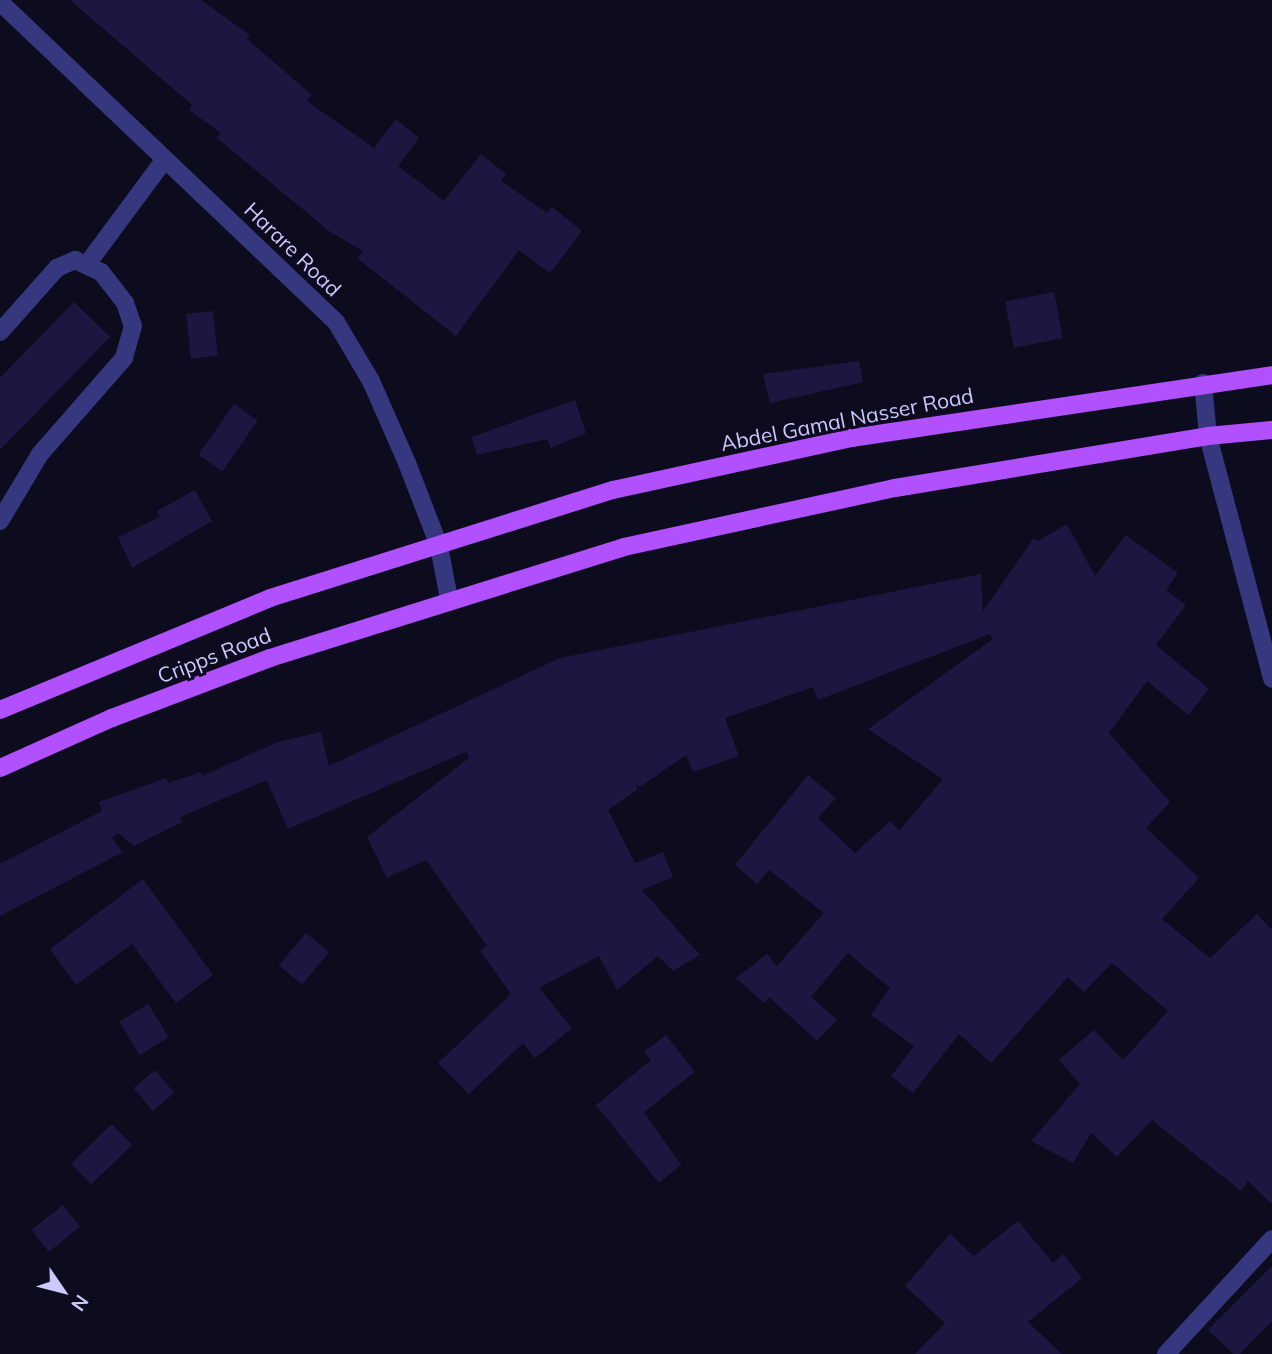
<!DOCTYPE html>
<html>
<head>
<meta charset="utf-8">
<style>
  body { margin:0 }
  #map { position:relative; width:1272px; height:1354px; overflow:hidden; background:#0d0b1e; font-family:Mulish,sans-serif }
  div>[style] { position:absolute }
  [style*='--x'] { left:calc(var(--x)*1px); top:calc(var(--y)*1px); width:calc(var(--w)*1px); rotate:calc(var(--a)*1deg) }
  .building>* { inset:0; background:#1c1740; transform-origin:0 0 }
  .service>* { height:18px; margin:-9px; padding:0 9px; transform-origin:9px; border-radius:9px; background:#35377f }
  .minor>* { height:18px; margin:-9px; padding:0 9px; transform-origin:9px; border-radius:9px; background:#35377f }
  .primary>* { height:18px; margin:-9px; padding:0 9px; transform-origin:9px; border-radius:9px; background:#b150ff }
  span { translate:-50% -50%; white-space:nowrap; text-align:center; line-height:1.15; -webkit-text-stroke:6px #0d0b1e; paint-order:stroke }
  .street-label { font-size:21px; color:#cbc9ff }
  .north { position:absolute; left:28px; top:1256px; width:70px; height:70px; -webkit-text-stroke:5px #0d0b1e; paint-order:stroke; rotate:125deg; font-size:19px; font-weight:700; line-height:28px; text-align:center; color:#cbc9ff }
  .north::after { content:''; display:block; margin:auto; width:24px; height:32px; background:#cbc9ff; clip-path:polygon(50% 0,100% 100%,50% 72%,0 100%) }
</style>
</head>
<body>
<div id="map">
  <div class="building">
    <i style="clip-path:polygon(70px 0,201px 0,250px 35px,247px 39px,312px 95px,307px 101px,374px 148px,396px 119px,419px 138px,398px 166px,444px 201px,481px 154px,506px 174px,501px 181px,547px 213px,552px 207px,582px 231px,550px 273px,519px 250px,456px 336px,357px 258px,363px 251px,329px 231px,217px 138px,221px 133px,189px 110px,192px 105px)"></i>
    <i style="left:1054px;top:292px;width:47px;height:50px;rotate:79deg"></i>
    <i style="clip-path:polygon(74px 302px,110px 337px,0 450px,0 378px)"></i>
    <i style="left:213px;top:311px;width:45px;height:27px;rotate:84deg"></i>
    <i style="clip-path:polygon(859px 361px,863px 382px,770px 403px,763px 374px)"></i>
    <i style="clip-path:polygon(575px 400px,586px 433px,551px 448px,547px 439px,477px 455px,472px 437px)"></i>
    <i style="left:234px;top:404px;width:29px;height:62px;rotate:35deg"></i>
    <i style="clip-path:polygon(195px 490px,212px 521px,132px 568px,118px 537px,160px 517px,157px 511px)"></i>
    <i style="clip-path:polygon(1067px 524px,1095px 576px,1126px 535px,1178px 573px,1166px 590px,1186px 605px,1156px 645px,1209px 689px,1188px 715px,1147px 681px,1109px 733px,1170px 802px,1146px 828px,1199px 878px,1162px 919px,1210px 958px,1257px 914px,1272px 930px,1272px 1204px,1248px 1181px,1241px 1191px,1152px 1120px,1117px 1157px,1091px 1133px,1073px 1163px,1031px 1141px,1080px 1084px,1059px 1060px,1094px 1030px,1123px 1060px,1168px 1011px,1112px 963px,1084px 992px,1068px 977px,991px 1063px,959px 1034px,913px 1093px,891px 1076px,914px 1046px,871px 1015px,890px 988px,848px 953px,811px 997px,837px 1020px,817px 1041px,769px 997px,764px 1003px,736px 978px,767px 954px,777px 966px,824px 913px,769px 870px,757px 884px,735px 865px,808px 775px,836px 798px,818px 818px,855px 853px,890px 821px,899px 831px,943px 779px,868px 729px,993px 639px,990px 634px,818px 700px,813px 687px,725px 718px,739px 756px,693px 772px,686px 755px,640px 787px,635px 783px,638px 789px,608px 810px,635px 863px,663px 852px,673px 877px,642px 890px,700px 955px,673px 971px,658px 956px,617px 990px,599px 956px,539px 988px,572px 1028px,535px 1058px,523px 1043px,469px 1094px,438px 1063px,511px 994px,480px 951px,487px 946px,426px 860px,387px 878px,367px 837px,469px 758px,466px 752px,288px 829px,267px 780px,180px 817px,182px 822px,134px 846px,118px 833px,112px 838px,123px 852px,0 916px,0 864px,102px 811px,99px 802px,166px 778px,168px 783px,201px 772px,202px 776px,278px 742px,321px 732px,329px 766px,560px 658px,981px 574px,983px 611px,1034px 538px,1038px 541px)"></i>
    <i style="clip-path:polygon(143px 879px,213px 975px,176px 1003px,132px 944px,76px 985px,50px 949px)"></i>
    <i style="left:306px;top:933px;width:30px;height:42px;rotate:40deg"></i>
    <i style="left:148px;top:1004px;width:39px;height:34px;rotate:58deg"></i>
    <i style="clip-path:polygon(666px 1035px,695px 1072px,644px 1112px,681px 1165px,659px 1183px,596px 1105px,651px 1060px,644px 1052px)"></i>
    <i style="left:155px;top:1070px;width:30px;height:28px;rotate:50deg"></i>
    <i style="left:112px;top:1124px;width:29px;height:57px;rotate:46deg"></i>
    <i style="left:63px;top:1205px;width:28px;height:40px;rotate:52deg"></i>
    <i style="clip-path:polygon(1018px 1221px,1053px 1263px,1063px 1254px,1082px 1278px,1028px 1322px,1062px 1354px,915px 1354px,945px 1323px,905px 1286px,950px 1234px,974px 1256px)"></i>
    <i style="clip-path:polygon(1272px 1266px,1272px 1321px,1240px 1354px,1233px 1354px,1208px 1330px)"></i>
  </div>
  <div class="service">
    <i style="--x:88;--y:263;--w:129;--a:-53.5"></i>
    <i style="--x:0;--y:332;--w:86;--a:-48.3"></i>
    <i style="--x:57;--y:268;--w:20;--a:-24"></i>
    <i style="--x:75;--y:260;--w:29;--a:25"></i>
    <i style="--x:101;--y:272;--w:39;--a:52"></i>
    <i style="--x:125;--y:303;--w:24;--a:71"></i>
    <i style="--x:133;--y:326;--w:33;--a:106"></i>
    <i style="--x:124;--y:358;--w:128;--a:131.2"></i>
    <i style="--x:40;--y:454;--w:78;--a:120.8"></i>
    <i style="--x:1166;--y:1354;--w:156;--a:-47.3"></i>
  </div>
  <div class="minor">
    <i style="--x:0;--y:2;--w:464;--a:43.6"></i>
    <i style="--x:336;--y:322;--w:69;--a:59.3"></i>
    <i style="--x:371;--y:381;--w:90;--a:66.3"></i>
    <i style="--x:407;--y:463;--w:89;--a:68.9"></i>
    <i style="--x:439;--y:546;--w:54;--a:79.3"></i>
    <i style="--x:1203;--y:383;--w:53;--a:84.6"></i>
    <i style="--x:1208;--y:436;--w:251;--a:75.2"></i>
  </div>
  <div class="primary">
    <i style="--x:0;--y:710;--w:292;--a:-22.5"></i>
    <i style="--x:270;--y:598;--w:360;--a:-17.5"></i>
    <i style="--x:613;--y:490;--w:244;--a:-12.3"></i>
    <i style="--x:851;--y:438;--w:426;--a:-8.5"></i>
    <i style="--x:0;--y:768;--w:123;--a:-24.1"></i>
    <i style="--x:112;--y:718;--w:169;--a:-20.8"></i>
    <i style="--x:270;--y:658;--w:371;--a:-17.4"></i>
    <i style="--x:624;--y:547;--w:277;--a:-12.3"></i>
    <i style="--x:895;--y:488;--w:317;--a:-9.4"></i>
    <i style="--x:1208;--y:436;--w:64;--a:-5.4"></i>
  </div>
  <div class="street-label">
    <span style="left:293px;top:249px;rotate:44deg">Harare Road</span>
    <span style="left:847px;top:419px;rotate:-11deg">Abdel Gamal Nasser Road</span>
    <span style="left:214px;top:655px;rotate:-21deg">Cripps Road</span>
  </div>
  <div class="north">N</div>
</div>
</body>
</html>
